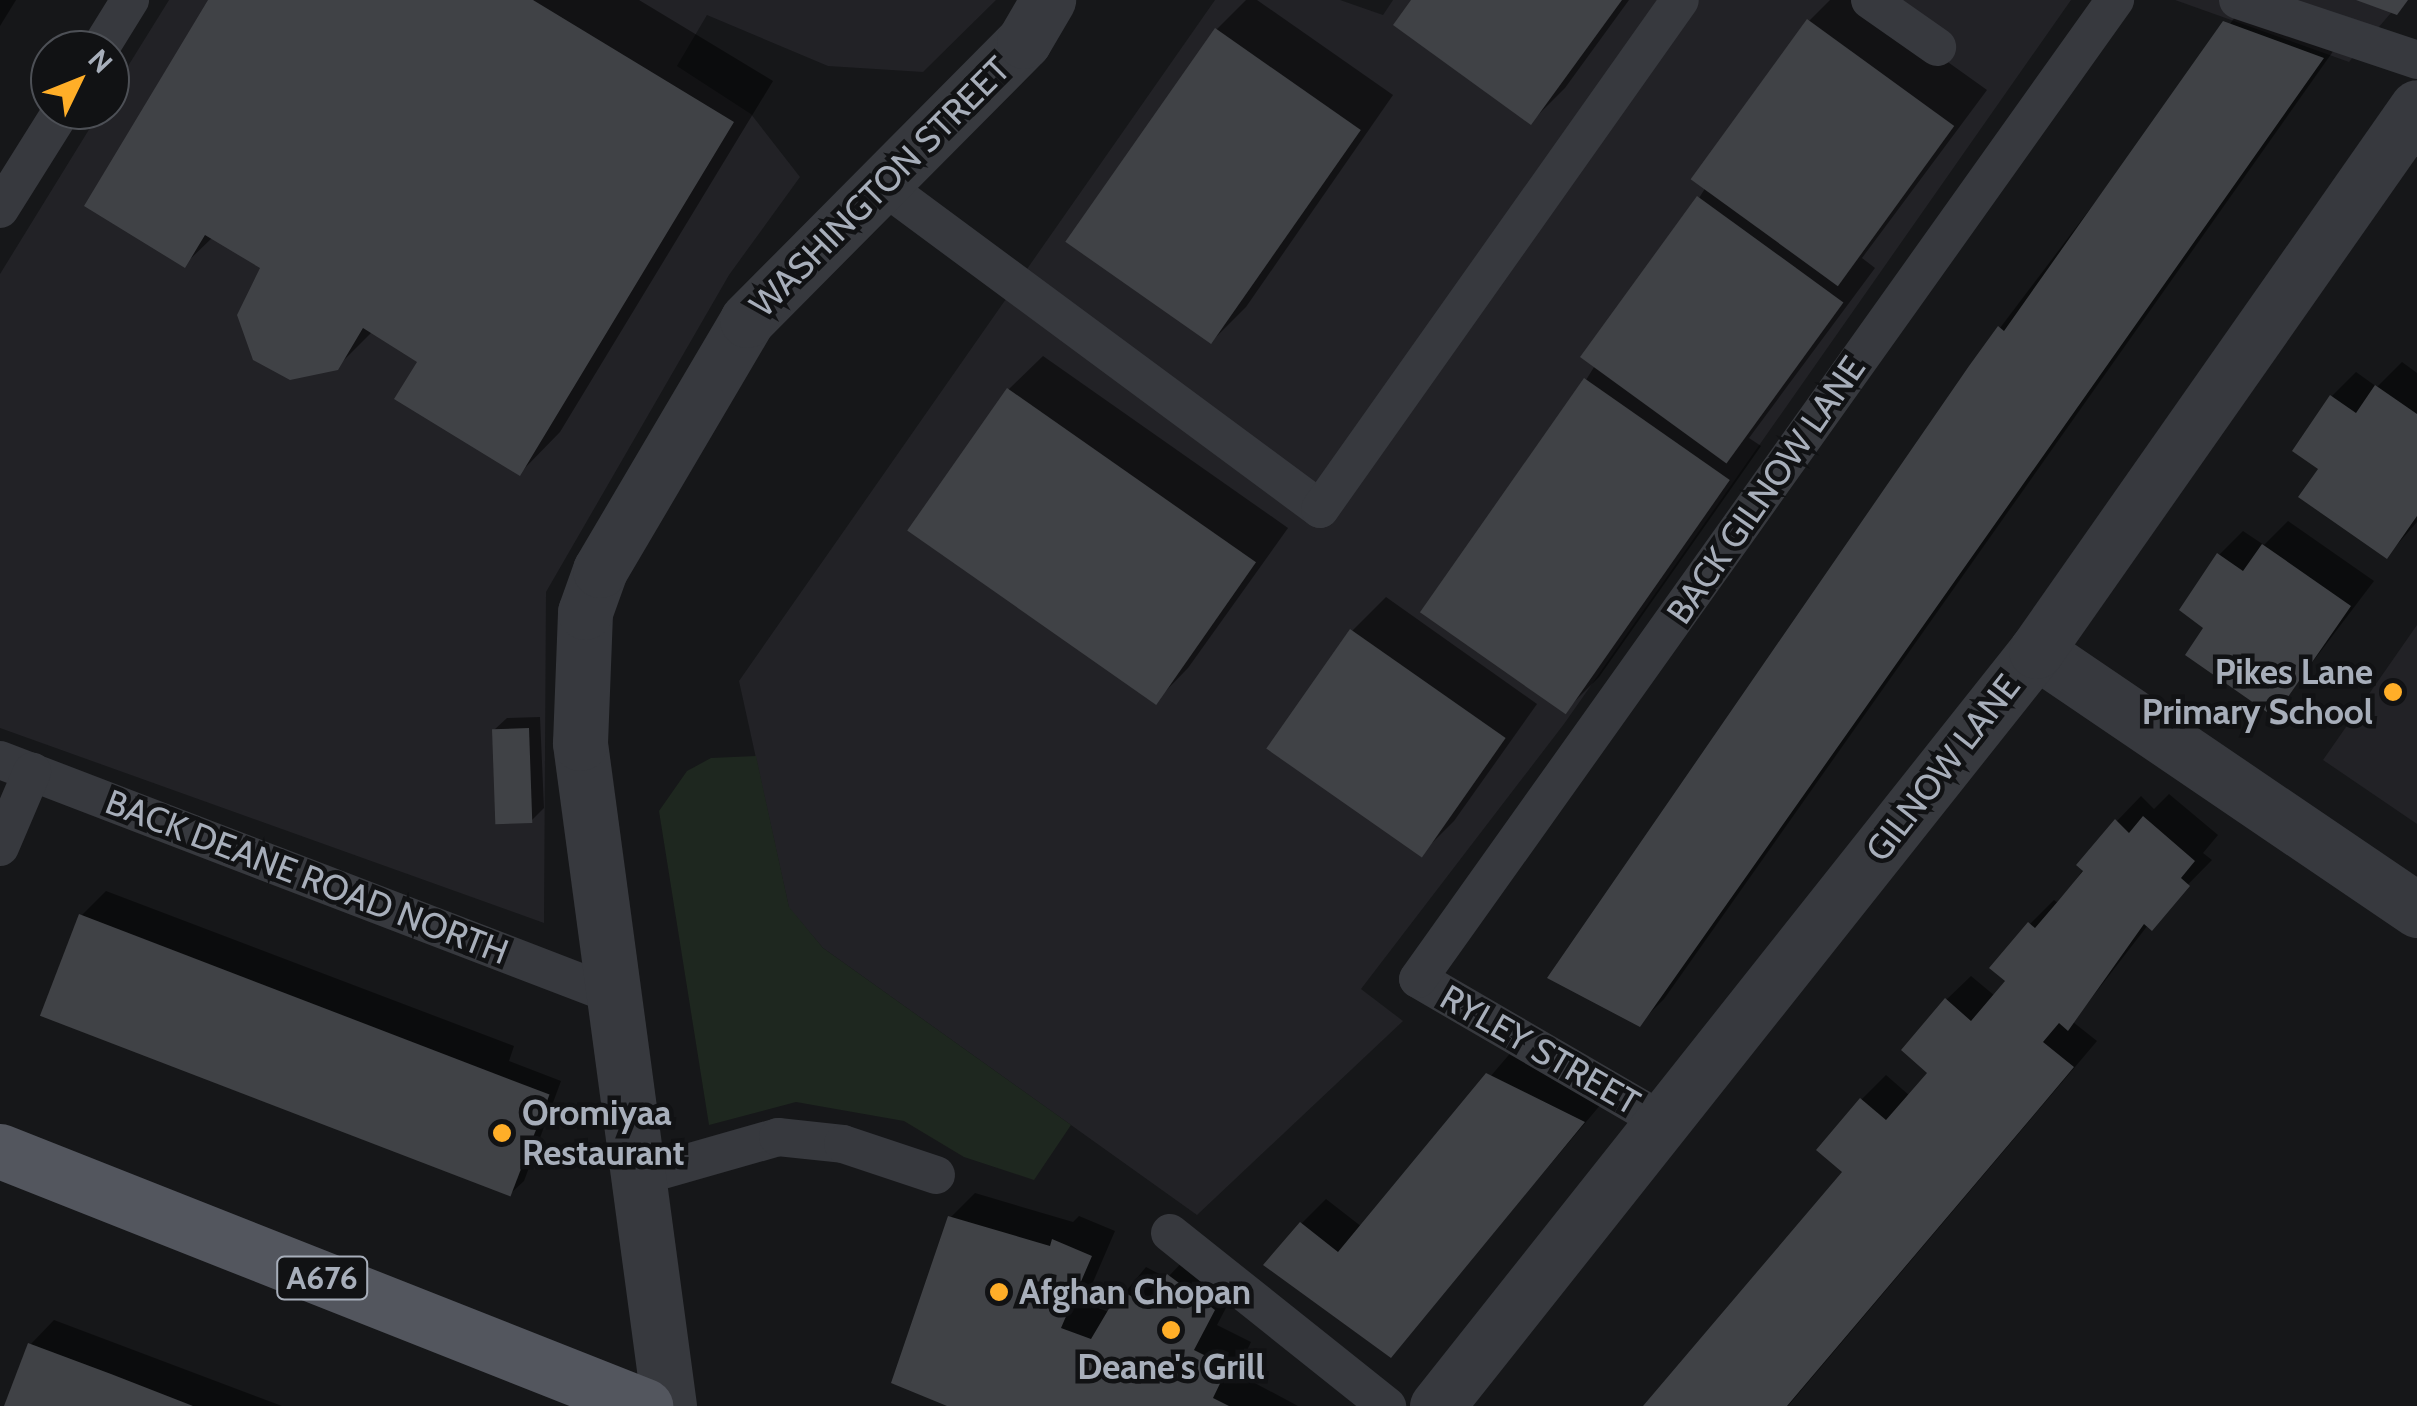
<!DOCTYPE html>
<html>
<head>
<meta charset="utf-8">
<style>
  body { margin:0 }
  #map { position:relative; width:2417px; height:1406px; overflow:hidden; background:#161719; font-family:Cabin,sans-serif }
  div>[style] { position:absolute }
  [style*='--x'] { left:calc(var(--x)*1px); top:calc(var(--y)*1px); width:calc(var(--w)*1px); rotate:calc(var(--a)*1deg) }
  .built>* { inset:0; background:#222226 }
  .green>* { inset:0; background:#1e271f }
  .shadow>* { inset:0; background:#0007 }
  .building>* { inset:0; background:#404246; transform-origin:0 0 }
  .service>* { height:38px; margin:-19px; padding:0 19px; transform-origin:19px; border-radius:19px; background:#37393e }
  .minor>* { height:55px; margin:-27.5px; padding:0 27.5px; transform-origin:27.5px; border-radius:27.5px; background:#37393e }
  .primary>* { height:55px; margin:-27.5px; padding:0 27.5px; transform-origin:27.5px; border-radius:27.5px; background:#53565e }
  .dots>* { width:28px; height:28px; translate:-50% -50%; box-sizing:border-box; border:5px solid #111214; border-radius:50% }
  span { translate:-50% -50%; white-space:nowrap; text-align:center; line-height:1.15; -webkit-text-stroke:9px #111214; paint-order:stroke }
  .shield-label span { padding:2px 8px; background:#111214; border:2px solid; border-radius:8px; -webkit-text-stroke-width:0 }
  .shield-label { font-size:32px; color:#a7aeba; font-weight:700 }
  .street-label { font-size:35px; color:#a7aeba }
  .poi-label { font-size:35px; color:#a7aeba; font-weight:700 }
  .right { translate:-100% -50%; text-align:right }
  .left { translate:0 -50%; text-align:left }
  .north { position:absolute; left:30px; top:30px; width:100px; height:100px; box-sizing:border-box; background:#111214; border:2px solid #4d5056; border-radius:50%; rotate:47deg; font-size:28px; font-weight:700; line-height:40px; text-align:center; color:#a7aeba }
  .north::after { content:''; display:block; margin:auto; width:35px; height:45px; background:#ffae28; clip-path:polygon(50% 0,100% 100%,50% 72%,0 100%) }
</style>
</head>
<body>
<div id="map">
  <div class="built">
    <i style="clip-path:polygon(169px 0,996px 0,923px 72px,828px 66px,707px 15px,677px 66px,751px 114px,800px 177px,729px 275px,546px 592px,544px 923px,0 728px,0 274px,101px 110px,110px 110px,110px 95px)"></i>
    <i style="clip-path:polygon(1215px 0,1340px 0,1383px 15px,1393px 0,2071px 0,1564px 724px,1361px 989px,1403px 1021px,1197px 1215px,823px 948px,789px 908px,739px 681px)"></i>
    <i style="clip-path:polygon(2175px 0,2402px 0,2349px 62px)"></i>
    <i style="clip-path:polygon(2417px 625px,2417px 824px,2323px 760px)"></i>
  </div>
  <div class="green">
    <i style="clip-path:polygon(756px 756px,789px 907px,823px 948px,1071px 1125px,1034px 1180px,964px 1157px,904px 1121px,796px 1102px,709px 1125px,659px 811px,687px 771px,711px 758px)"></i>
  </div>
  <div class="shadow">
    <i style="clip-path:polygon(0 0,16px 0,0 26px)"></i>
    <i style="clip-path:polygon(211px 0,639px 0,773px 81px,560px 432px,520px 473px,421px 361px,373px 331px,337px 367px,263px 267px,213px 237px,184px 265px)"></i>
    <i style="clip-path:polygon(1246px 0,1257px 0,1393px 95px,1246px 307px,1213px 340px,1069px 242px,1217px 29px)"></i>
    <i style="clip-path:polygon(1414px 0,1629px 0,1565px 88px,1531px 122px)"></i>
    <i style="clip-path:polygon(1830px 0,1861px 0,1987px 90px,1862px 258px,1875px 268px,1749px 438px,1761px 446px,1599px 677px,1565px 711px,1586px 380px,1809px 21px)"></i>
    <i style="clip-path:polygon(2248px 0,2346px 33px,1664px 999px,1639px 1024px,2000px 328px)"></i>
    <i style="clip-path:polygon(1043px 356px,1288px 528px,1188px 668px,1155px 702px,910px 530px,1009px 389px)"></i>
    <i style="clip-path:polygon(2402px 362px,2417px 373px,2417px 522px,2387px 556px,2332px 396px,2356px 372px,2377px 387px)"></i>
    <i style="clip-path:polygon(2288px 521px,2374px 581px,2273px 714px,2207px 628px,2219px 555px,2243px 531px,2264px 545px)"></i>
    <i style="clip-path:polygon(1386px 597px,1537px 704px,1454px 821px,1420px 855px,1352px 631px)"></i>
    <i style="clip-path:polygon(540px 717px,544px 808px,531px 821px,494px 730px,507px 718px)"></i>
    <i style="clip-path:polygon(2169px 794px,2218px 835px,2203px 853px,2212px 860px,2148px 925px,2073px 1022px,2097px 1041px,1788px 1406px,1646px 1406px,1846px 1172px,1862px 1099px,1886px 1075px,1910px 1096px,1931px 1072px,1946px 1000px,1971px 976px,1995px 996px,2008px 981px,2030px 924px,2054px 900px,2059px 904px,2117px 821px,2141px 796px,2154px 809px)"></i>
    <i style="clip-path:polygon(106px 891px,514px 1046px,509px 1061px,561px 1081px,524px 1181px,511px 1193px,81px 916px)"></i>
    <i style="clip-path:polygon(1513px 1050px,1607px 1097px,1390px 1355px,1301px 1224px,1326px 1199px,1362px 1227px)"></i>
    <i style="clip-path:polygon(975px 1193px,1073px 1222px,1079px 1216px,1115px 1231px,1084px 1303px,1109px 1312px,1146px 1267px,1167px 1278px,1193px 1251px,1238px 1285px,1217px 1325px,1251px 1342px,1236px 1373px,1298px 1406px,954px 1406px,950px 1218px)"></i>
    <i style="clip-path:polygon(54px 1320px,282px 1406px,12px 1406px,30px 1345px)"></i>
  </div>
  <div class="building">
    <i style="clip-path:polygon(208px 0,533px 0,734px 122px,520px 476px,394px 399px,417px 362px,363px 328px,338px 370px,290px 380px,253px 360px,237px 315px,260px 268px,205px 235px,185px 268px,84px 206px)"></i>
    <i style="clip-path:polygon(1411px 0,1622px 0,1531px 125px,1393px 25px)"></i>
    <i style="clip-path:polygon(2356px 0,2408px 0,2397px 15px)"></i>
    <i style="left:1807px;top:19px;width:182px;height:198px;rotate:36deg"></i>
    <i style="clip-path:polygon(2223px 21px,2324px 58px,1640px 1027px,1547px 978px,1969px 366px,1998px 326px,2004px 331px)"></i>
    <i style="left:1215px;top:28px;width:178px;height:261px;rotate:35deg"></i>
    <i style="left:1697px;top:196px;width:181px;height:199px;rotate:36deg"></i>
    <i style="left:1584px;top:378px;width:178px;height:286px;rotate:35deg"></i>
    <i style="clip-path:polygon(2375px 385px,2417px 414px,2417px 516px,2387px 559px,2298px 497px,2318px 469px,2292px 451px,2330px 395px,2356px 413px)"></i>
    <i style="left:1007px;top:388px;width:304px;height:174px;rotate:35deg"></i>
    <i style="clip-path:polygon(2262px 544px,2351px 606px,2274px 717px,2185px 655px,2203px 628px,2179px 610px,2217px 553px,2243px 571px)"></i>
    <i style="left:1350px;top:629px;width:190px;height:146px;rotate:35deg"></i>
    <i style="left:529px;top:728px;width:95px;height:37px;rotate:88deg"></i>
    <i style="clip-path:polygon(2143px 816px,2195px 861px,2181px 878px,2190px 886px,2152px 931px,2144px 924px,2068px 1031px,2059px 1023px,2043px 1042px,2074px 1067px,2032px 1117px,1787px 1406px,1643px 1406px,1842px 1172px,1816px 1150px,1860px 1098px,1886px 1120px,1927px 1073px,1901px 1050px,1945px 998px,1971px 1021px,2005px 981px,1989px 968px,2028px 922px,2035px 928px,2059px 900px,2083px 871px,2076px 865px,2115px 819px,2129px 833px)"></i>
    <i style="left:79px;top:914px;width:504px;height:109px;rotate:21deg"></i>
    <i style="clip-path:polygon(1486px 1073px,1585px 1122px,1391px 1358px,1263px 1265px,1300px 1222px,1338px 1252px)"></i>
    <i style="clip-path:polygon(948px 1216px,1050px 1246px,1052px 1239px,1092px 1256px,1061px 1328px,1091px 1339px,1120px 1290px,1149px 1306px,1167px 1274px,1215px 1310px,1194px 1350px,1228px 1367px,1213px 1398px,1229px 1406px,947px 1406px,891px 1383px)"></i>
    <i style="clip-path:polygon(28px 1343px,111px 1374px,193px 1406px,4px 1406px)"></i>
  </div>
  <div class="service">
    <i style="--x:1870;--y:0;--w:82;--a:35"></i>
    <i style="--x:2238;--y:0;--w:189;--a:18.5"></i>
    <i style="--x:99;--y:50;--w:59;--a:-58.2"></i>
    <i style="--x:881;--y:184;--w:546;--a:36.51"></i>
    <i style="--x:1320;--y:509;--w:623;--a:-54.73"></i>
    <i style="--x:0;--y:209;--w:117;--a:-57.9"></i>
    <i style="--x:0;--y:760;--w:657;--a:20.97"></i>
    <i style="--x:0;--y:847;--w:82;--a:-66.9"></i>
    <i style="--x:1662;--y:1121;--w:282;--a:-149.8"></i>
    <i style="--x:1418;--y:979;--w:1202;--a:-54.55"></i>
    <i style="--x:638;--y:1177;--w:146;--a:-15.9"></i>
    <i style="--x:778;--y:1137;--w:65;--a:6.1"></i>
    <i style="--x:843;--y:1144;--w:98;--a:18.4"></i>
    <i style="--x:1170;--y:1233;--w:278;--a:38.6"></i>
  </div>
  <div class="minor">
    <i style="--x:2036;--y:651;--w:461;--a:34.2"></i>
    <i style="--x:669;--y:1406;--w:669;--a:-97.65"></i>
    <i style="--x:580;--y:743;--w:131;--a:-87.8"></i>
    <i style="--x:585;--y:612;--w:45;--a:-70.3"></i>
    <i style="--x:600;--y:570;--w:290;--a:-59.5"></i>
    <i style="--x:747;--y:320;--w:393;--a:-45.2"></i>
    <i style="--x:1024;--y:41;--w:48;--a:-59.7"></i>
    <i style="--x:1437;--y:1406;--w:964;--a:-51.57"></i>
    <i style="--x:2036;--y:651;--w:664;--a:-54.99"></i>
  </div>
  <div class="primary">
    <i style="--x:0;--y:1151;--w:694;--a:21.57"></i>
  </div>
  <div class="dots">
    <i style="left:2393px;top:692px;background:#ffae28"></i>
    <i style="left:502px;top:1133px;background:#ffae28"></i>
    <i style="left:999px;top:1292px;background:#ffae28"></i>
    <i style="left:1171px;top:1330px;background:#ffae28"></i>
  </div>
  <div class="shield-label">
    <span style="left:322px;top:1278px">A676</span>
  </div>
  <div class="street-label">
    <span style="left:880px;top:187px;rotate:-45deg">WASHINGTON STREET</span>
    <span style="left:1766px;top:490px;rotate:-55deg">BACK GILNOW LANE</span>
    <span style="left:1943px;top:768px;rotate:-52deg">GILNOW LANE</span>
    <span style="left:307px;top:877px;rotate:21deg">BACK DEANE ROAD NORTH</span>
    <span style="left:1540px;top:1050px;rotate:30deg">RYLEY STREET</span>
  </div>
  <div class="poi-label">
    <span class="right" style="left:2373px;top:692px">Pikes Lane<br>Primary School</span>
    <span class="left" style="left:522px;top:1133px">Oromiyaa<br>Restaurant</span>
    <span class="left" style="left:1019px;top:1292px">Afghan Chopan</span>
    <span style="left:1171px;top:1367px">Deane's Grill</span>
  </div>
  <div class="north">N</div>
</div>
</body>
</html>
